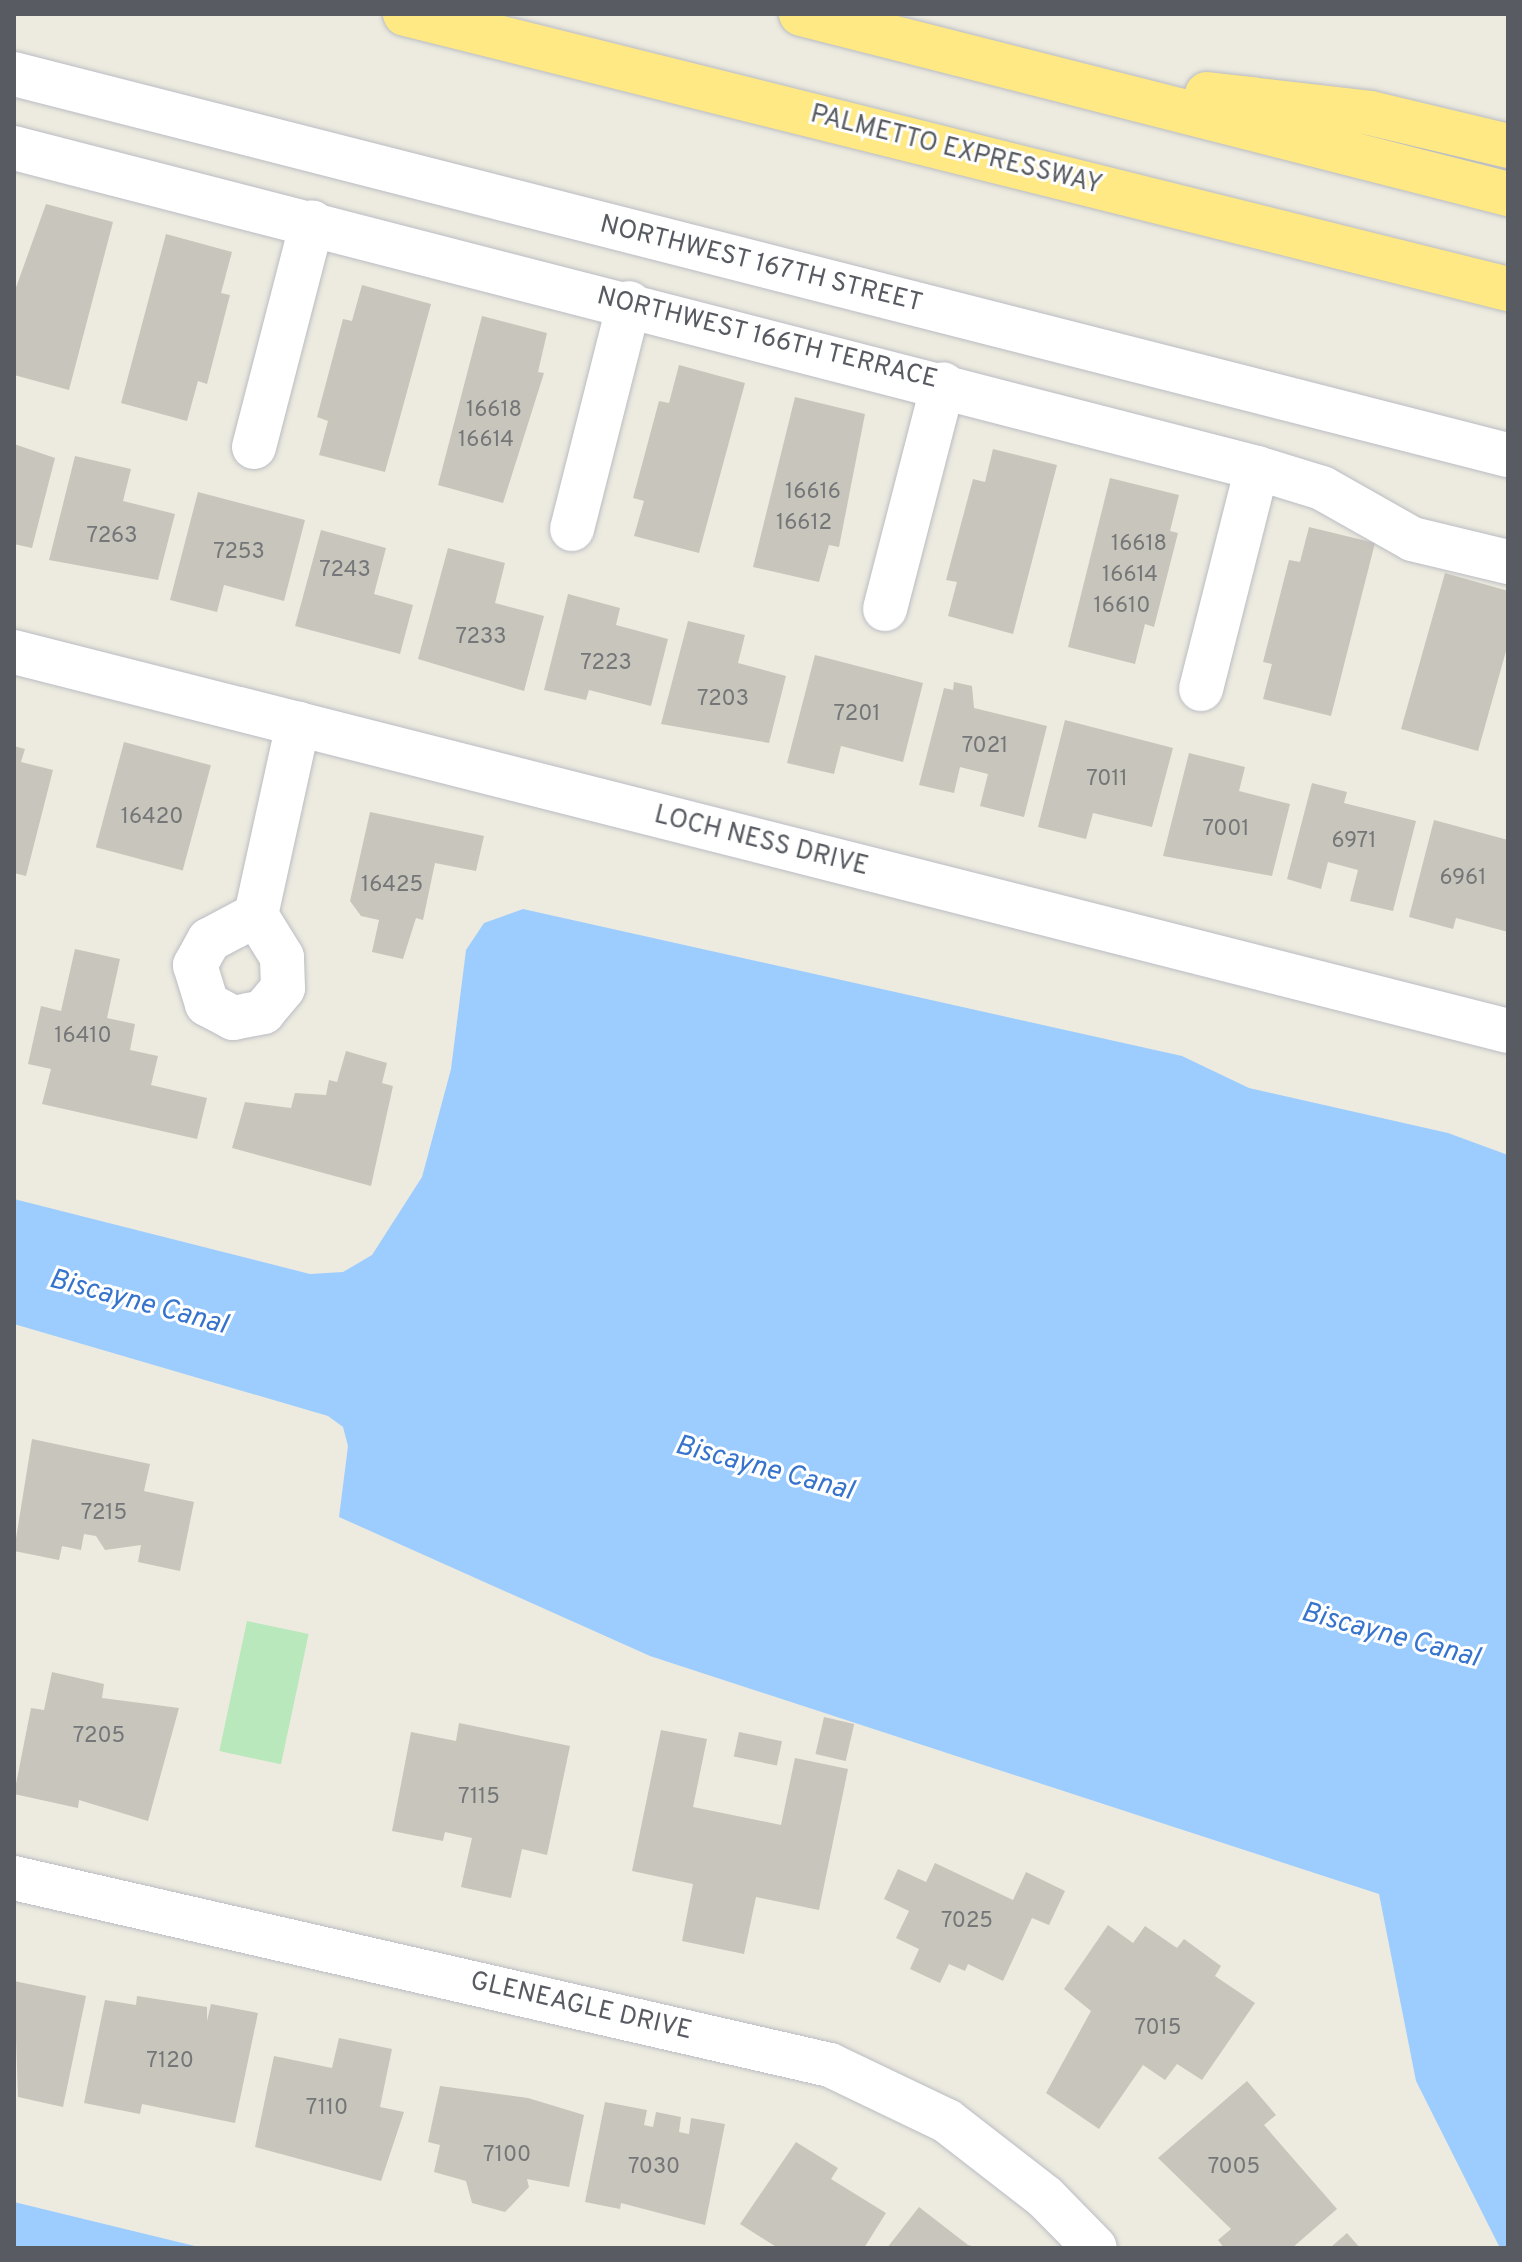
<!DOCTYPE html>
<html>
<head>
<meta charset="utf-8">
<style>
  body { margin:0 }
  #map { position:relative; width:1522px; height:2262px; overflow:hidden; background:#edebdf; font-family:Overpass,sans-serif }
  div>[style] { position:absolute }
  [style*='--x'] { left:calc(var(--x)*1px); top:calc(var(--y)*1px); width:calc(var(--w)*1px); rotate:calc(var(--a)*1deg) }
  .green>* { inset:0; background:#b8e8bc; transform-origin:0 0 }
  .water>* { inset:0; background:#9dcdff }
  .building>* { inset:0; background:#c8c5bc; transform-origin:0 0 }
  .roads { filter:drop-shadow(0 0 2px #babcc3) drop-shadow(0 0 2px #babcc3) }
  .street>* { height:44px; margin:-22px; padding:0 22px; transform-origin:22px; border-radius:22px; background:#fff }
  .secondary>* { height:44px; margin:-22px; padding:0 22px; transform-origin:22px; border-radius:22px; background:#fff }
  .highway>* { height:44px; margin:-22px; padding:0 22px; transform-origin:22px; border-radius:22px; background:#ffe984 }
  span { translate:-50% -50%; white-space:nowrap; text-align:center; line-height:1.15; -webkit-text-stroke:6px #fff; paint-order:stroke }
  .number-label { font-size:22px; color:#747678 }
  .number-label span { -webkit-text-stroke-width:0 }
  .street-label { font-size:26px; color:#585c62 }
  .water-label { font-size:28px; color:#3573cd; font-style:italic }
  .frame { position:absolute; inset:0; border:16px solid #585c62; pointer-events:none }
</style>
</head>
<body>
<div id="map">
  <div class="green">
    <i style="left:247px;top:1621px;width:63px;height:133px;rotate:12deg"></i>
  </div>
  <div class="water">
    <i style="clip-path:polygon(523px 909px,1182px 1056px,1249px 1088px,1448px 1133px,1508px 1155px,1508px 2248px,1500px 2248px,1416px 2081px,1379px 1894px,650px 1656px,339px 1517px,348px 1446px,343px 1427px,328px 1416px,14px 1324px,14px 1199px,310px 1274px,343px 1272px,372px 1255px,422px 1177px,451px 1069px,466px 950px,484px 923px)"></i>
    <i style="clip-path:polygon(14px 2202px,203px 2248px,14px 2248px)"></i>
  </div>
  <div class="building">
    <i style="clip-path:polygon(46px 204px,113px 222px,69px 390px,14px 375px,14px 293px)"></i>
    <i style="clip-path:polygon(166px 234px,232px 252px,221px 293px,230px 295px,207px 384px,198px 381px,187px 421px,121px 403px)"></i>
    <i style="clip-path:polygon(362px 285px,431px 304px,385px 472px,319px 455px,328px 421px,317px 417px,343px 319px,352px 321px)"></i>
    <i style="clip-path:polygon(482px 316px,547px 333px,538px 372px,544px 373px,503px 503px,438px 485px)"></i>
    <i style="clip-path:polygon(679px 365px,745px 383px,699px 553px,634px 536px,644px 501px,633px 498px,659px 401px,669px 403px)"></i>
    <i style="clip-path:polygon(795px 397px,865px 414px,839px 547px,829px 545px,819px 582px,753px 567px)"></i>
    <i style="clip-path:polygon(14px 444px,55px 458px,32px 548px,14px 544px)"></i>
    <i style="clip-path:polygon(993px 449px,1057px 465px,1013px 634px,948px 616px,957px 582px,946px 580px,973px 479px,985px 482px)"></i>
    <i style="clip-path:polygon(75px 456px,131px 469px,123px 501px,175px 514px,158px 580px,49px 560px)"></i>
    <i style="clip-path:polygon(1110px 478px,1179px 495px,1170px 531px,1178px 533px,1154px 627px,1145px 624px,1135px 664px,1068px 647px)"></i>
    <i style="clip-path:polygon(198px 492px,305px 520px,284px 601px,224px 585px,217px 612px,170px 600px)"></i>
    <i style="clip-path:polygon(1309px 527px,1375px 543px,1331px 716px,1263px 699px,1272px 664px,1263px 662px,1289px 560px,1300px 562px)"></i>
    <i style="clip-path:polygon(321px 530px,386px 548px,374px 594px,413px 605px,400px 654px,295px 626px)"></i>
    <i style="clip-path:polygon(448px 548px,505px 563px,495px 603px,544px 616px,524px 691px,418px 659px)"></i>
    <i style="clip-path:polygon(1445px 573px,1508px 591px,1508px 644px,1478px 751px,1401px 729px)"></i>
    <i style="clip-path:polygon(568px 594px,620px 608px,616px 625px,668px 639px,651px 706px,589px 690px,586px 700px,544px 690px)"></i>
    <i style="clip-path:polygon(688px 621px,745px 635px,738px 663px,786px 676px,769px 743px,661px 724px)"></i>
    <i style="clip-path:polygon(815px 655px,923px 683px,903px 762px,841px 746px,834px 774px,787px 763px)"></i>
    <i style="clip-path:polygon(954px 682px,972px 686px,974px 708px,1047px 726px,1024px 817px,980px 806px,988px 774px,960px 767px,954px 793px,919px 785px,944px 688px,953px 690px)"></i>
    <i style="clip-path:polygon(1065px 720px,1173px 748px,1152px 827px,1093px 813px,1086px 839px,1038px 827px)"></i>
    <i style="left:124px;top:742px;width:90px;height:109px;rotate:15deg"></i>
    <i style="clip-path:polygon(14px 746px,25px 749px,21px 762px,53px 770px,26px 876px,14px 873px)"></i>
    <i style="clip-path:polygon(1189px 753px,1245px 767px,1239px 791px,1290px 804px,1272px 876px,1163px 856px)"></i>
    <i style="clip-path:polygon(1312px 783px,1347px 792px,1344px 803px,1416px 821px,1393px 911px,1350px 901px,1358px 870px,1328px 862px,1321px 889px,1287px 879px)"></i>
    <i style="clip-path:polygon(370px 812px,484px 836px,476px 871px,435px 863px,423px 920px,416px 918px,403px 959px,372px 952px,379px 920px,361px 916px,350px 901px)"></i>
    <i style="clip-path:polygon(1434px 820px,1508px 840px,1508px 932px,1456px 918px,1453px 929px,1409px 917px)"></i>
    <i style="clip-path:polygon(75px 949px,120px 959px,107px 1018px,135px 1024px,130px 1050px,158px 1056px,151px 1085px,207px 1098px,197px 1139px,42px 1104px,51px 1069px,28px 1064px,41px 1006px,61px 1011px)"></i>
    <i style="clip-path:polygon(346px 1051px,387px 1063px,382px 1083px,393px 1086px,371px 1186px,232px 1148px,245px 1102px,291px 1108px,295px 1093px,326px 1095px,329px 1080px,337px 1082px)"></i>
    <i style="clip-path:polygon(32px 1439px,150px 1464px,144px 1491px,194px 1502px,180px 1571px,138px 1562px,141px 1545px,105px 1550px,96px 1536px,84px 1534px,81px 1550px,62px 1546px,59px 1560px,14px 1551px)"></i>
    <i style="clip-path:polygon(52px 1672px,104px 1684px,102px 1698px,179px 1708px,148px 1821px,79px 1800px,78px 1808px,14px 1794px,31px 1708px,44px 1710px)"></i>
    <i style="left:824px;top:1717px;width:31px;height:38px;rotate:13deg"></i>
    <i style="clip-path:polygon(459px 1723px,570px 1746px,547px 1855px,522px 1849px,511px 1898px,461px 1887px,472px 1838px,445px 1832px,443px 1841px,392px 1831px,411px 1732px,456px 1741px)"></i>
    <i style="clip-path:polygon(661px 1730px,707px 1739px,693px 1807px,781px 1825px,795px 1758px,848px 1769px,819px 1910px,756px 1897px,744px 1954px,682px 1941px,693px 1884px,632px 1871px)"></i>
    <i style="left:739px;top:1732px;width:44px;height:25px;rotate:12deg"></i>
    <i style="clip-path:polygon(935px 1863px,1013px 1900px,1026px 1872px,1065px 1891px,1049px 1925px,1032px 1918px,1003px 1981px,968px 1964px,965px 1971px,949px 1964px,940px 1983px,910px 1969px,919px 1949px,896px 1938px,909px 1911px,884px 1899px,898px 1869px,926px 1882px)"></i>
    <i style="clip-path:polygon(1108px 1925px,1133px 1943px,1145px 1926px,1177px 1948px,1184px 1939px,1221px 1966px,1215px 1976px,1255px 2003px,1202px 2080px,1177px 2064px,1165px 2080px,1143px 2065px,1099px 2129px,1046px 2093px,1091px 2011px,1064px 1989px)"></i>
    <i style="clip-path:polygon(14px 1981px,86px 1996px,63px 2107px,18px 2097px)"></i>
    <i style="clip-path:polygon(137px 1996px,207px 2007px,207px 2021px,211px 2004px,258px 2013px,235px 2123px,142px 2104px,140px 2114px,84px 2103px,105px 2000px,136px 2005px)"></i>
    <i style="clip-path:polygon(339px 2038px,392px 2049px,380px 2107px,404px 2112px,381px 2181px,255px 2147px,274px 2056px,332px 2068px)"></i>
    <i style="clip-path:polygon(1247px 2081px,1276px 2115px,1264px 2125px,1337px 2209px,1292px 2248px,1224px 2248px,1218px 2240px,1231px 2229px,1158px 2158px)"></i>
    <i style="clip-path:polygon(440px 2086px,528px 2098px,584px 2115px,569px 2187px,527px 2179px,529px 2187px,505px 2212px,472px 2203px,466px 2181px,434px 2172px,440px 2145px,428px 2142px)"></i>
    <i style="clip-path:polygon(605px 2102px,647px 2110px,644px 2125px,653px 2127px,656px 2112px,681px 2117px,679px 2132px,689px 2134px,691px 2118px,725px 2124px,705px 2225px,621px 2203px,620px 2209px,585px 2202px)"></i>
    <i style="clip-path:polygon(796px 2142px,838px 2168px,831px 2179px,886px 2213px,864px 2248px,778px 2248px,740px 2224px)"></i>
    <i style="clip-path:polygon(919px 2207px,968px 2245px,979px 2248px,887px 2248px)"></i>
    <i style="clip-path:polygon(1347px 2233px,1360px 2248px,1330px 2248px)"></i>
  </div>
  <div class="roads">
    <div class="street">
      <i style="--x:14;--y:148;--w:1284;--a:14.44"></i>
      <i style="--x:1257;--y:468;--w:68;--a:17.1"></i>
      <i style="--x:1322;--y:488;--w:103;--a:29.5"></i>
      <i style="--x:1412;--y:539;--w:99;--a:13.5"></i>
      <i style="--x:254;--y:447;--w:232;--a:-75.5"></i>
      <i style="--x:572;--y:529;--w:233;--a:-75.8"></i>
      <i style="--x:885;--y:609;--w:232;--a:-75.5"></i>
      <i style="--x:14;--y:652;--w:1541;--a:14.23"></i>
      <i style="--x:1201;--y:689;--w:228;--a:-75.8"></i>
      <i style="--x:256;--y:915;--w:53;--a:152"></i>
      <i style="--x:209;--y:940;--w:29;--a:119"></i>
      <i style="--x:195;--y:965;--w:41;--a:72.9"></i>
      <i style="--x:207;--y:1004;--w:30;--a:28"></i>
      <i style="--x:233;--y:1018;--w:31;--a:-11"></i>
      <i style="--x:263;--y:1012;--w:31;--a:-50"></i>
      <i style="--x:283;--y:988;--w:31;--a:-92"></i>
      <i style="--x:282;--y:957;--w:49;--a:-121.8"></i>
      <i style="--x:256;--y:915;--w:196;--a:-77.6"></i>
      <i style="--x:14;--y:1878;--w:837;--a:12.91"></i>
      <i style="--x:830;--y:2065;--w:130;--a:25.6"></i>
      <i style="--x:947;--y:2121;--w:124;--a:37.8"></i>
      <i style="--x:1045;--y:2197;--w:71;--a:45.6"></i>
    </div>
    <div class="secondary">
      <i style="--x:14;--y:74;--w:1542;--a:14.31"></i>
    </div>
    <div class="highway">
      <i style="--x:405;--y:14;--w:1137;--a:14"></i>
      <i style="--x:801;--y:14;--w:730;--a:14.28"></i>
      <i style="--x:1207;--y:94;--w:164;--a:6.6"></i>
      <i style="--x:1370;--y:113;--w:142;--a:13.4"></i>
    </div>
  </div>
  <div class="number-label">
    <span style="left:494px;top:411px">16618</span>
    <span style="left:486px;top:441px">16614</span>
    <span style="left:813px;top:493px">16616</span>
    <span style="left:804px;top:524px">16612</span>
    <span style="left:112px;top:537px">7263</span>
    <span style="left:1139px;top:545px">16618</span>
    <span style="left:239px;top:553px">7253</span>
    <span style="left:345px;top:571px">7243</span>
    <span style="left:1130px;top:576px">16614</span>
    <span style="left:1122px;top:607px">16610</span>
    <span style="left:481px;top:638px">7233</span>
    <span style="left:606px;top:664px">7223</span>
    <span style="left:723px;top:700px">7203</span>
    <span style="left:857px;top:715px">7201</span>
    <span style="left:985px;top:747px">7021</span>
    <span style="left:1107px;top:780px">7011</span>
    <span style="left:152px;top:818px">16420</span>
    <span style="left:1226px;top:830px">7001</span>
    <span style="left:1354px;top:842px">6971</span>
    <span style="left:1463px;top:879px">6961</span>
    <span style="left:392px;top:886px">16425</span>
    <span style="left:83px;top:1037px">16410</span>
    <span style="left:104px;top:1514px">7215</span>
    <span style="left:99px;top:1737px">7205</span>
    <span style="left:479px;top:1798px">7115</span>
    <span style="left:967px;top:1922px">7025</span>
    <span style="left:1158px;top:2029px">7015</span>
    <span style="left:170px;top:2062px">7120</span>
    <span style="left:327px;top:2109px">7110</span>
    <span style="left:507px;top:2156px">7100</span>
    <span style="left:654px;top:2168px">7030</span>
    <span style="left:1234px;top:2168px">7005</span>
  </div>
  <div class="street-label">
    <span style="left:956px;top:151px;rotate:14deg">PALMETTO EXPRESSWAY</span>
    <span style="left:761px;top:265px;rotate:14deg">NORTHWEST 167TH STREET</span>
    <span style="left:767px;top:339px;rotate:14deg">NORTHWEST 166TH TERRACE</span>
    <span style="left:761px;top:842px;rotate:14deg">LOCH NESS DRIVE</span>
    <span style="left:581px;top:2007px;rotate:13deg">GLENEAGLE DRIVE</span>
  </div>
  <div class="water-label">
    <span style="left:138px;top:1303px;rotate:15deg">Biscayne Canal</span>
    <span style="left:764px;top:1469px;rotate:15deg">Biscayne Canal</span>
    <span style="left:1390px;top:1636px;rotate:15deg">Biscayne Canal</span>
  </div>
  <div class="frame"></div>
</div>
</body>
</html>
